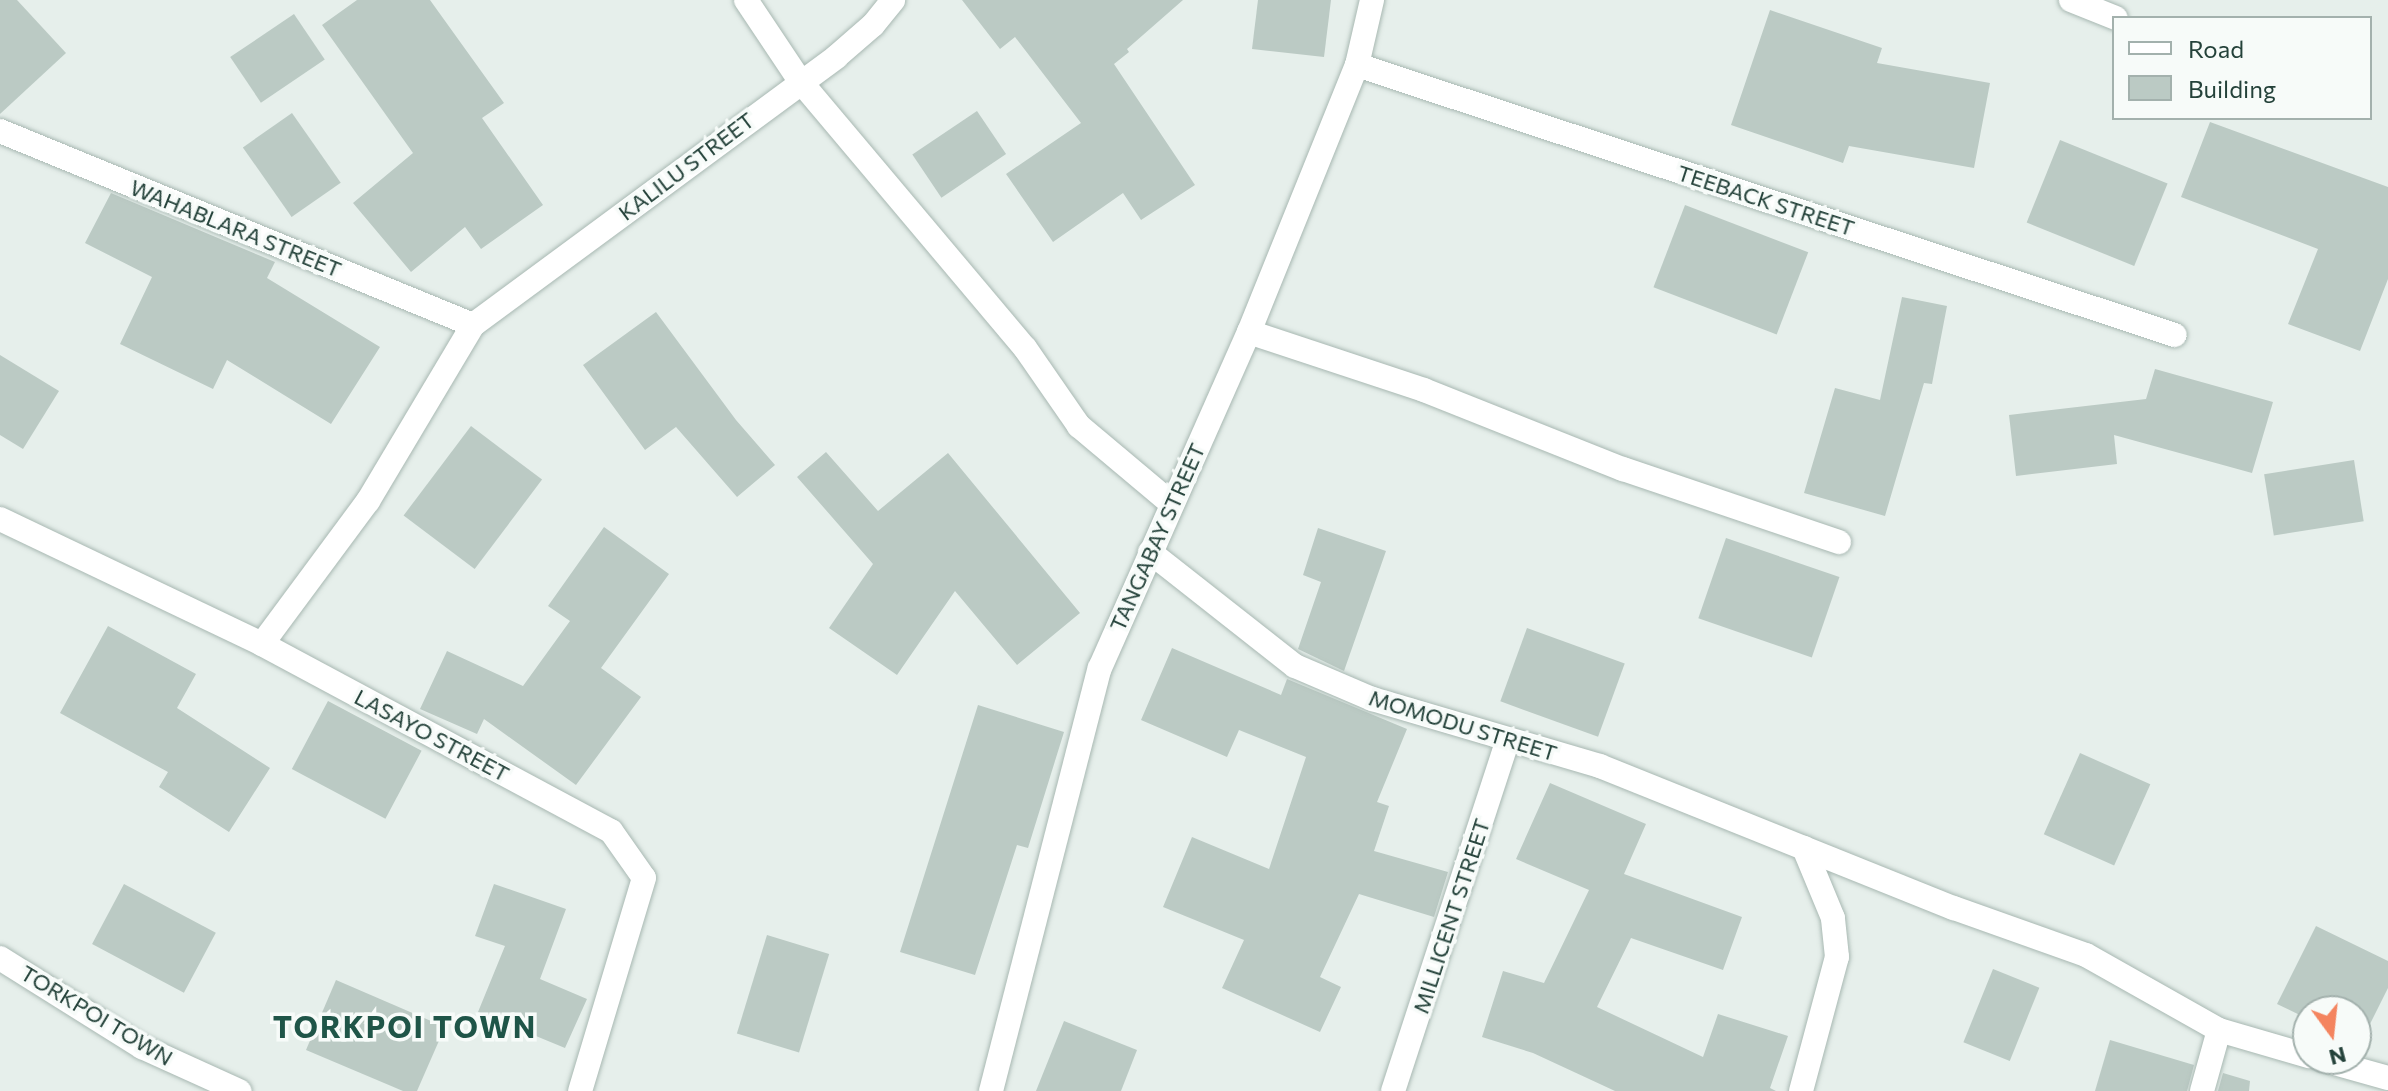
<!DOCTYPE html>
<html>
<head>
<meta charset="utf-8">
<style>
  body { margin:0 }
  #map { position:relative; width:2388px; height:1091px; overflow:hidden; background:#e6efeb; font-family:Commissioner,sans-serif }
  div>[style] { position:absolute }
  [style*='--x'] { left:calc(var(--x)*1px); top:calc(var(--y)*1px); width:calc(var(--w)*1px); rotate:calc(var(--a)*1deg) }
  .building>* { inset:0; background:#bbcac4; transform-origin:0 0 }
  .roads { filter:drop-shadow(0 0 2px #a8b8b2) drop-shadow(0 0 2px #a8b8b2) }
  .minor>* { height:24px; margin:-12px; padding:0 12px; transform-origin:12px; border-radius:12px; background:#fff }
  span { translate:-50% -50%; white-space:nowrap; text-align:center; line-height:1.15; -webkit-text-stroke:7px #f7fbf9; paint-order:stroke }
  .street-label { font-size:22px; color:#24423a }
  .district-label { font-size:30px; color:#1f5548; font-weight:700; letter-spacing:2px }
  .legend { position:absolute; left:2112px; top:16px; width:260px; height:104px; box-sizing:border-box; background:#f7fbf9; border:2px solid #a3b1ad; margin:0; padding:10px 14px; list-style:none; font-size:24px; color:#24423a }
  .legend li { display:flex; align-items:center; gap:16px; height:40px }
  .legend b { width:40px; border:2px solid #a3b1ad }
  .north { position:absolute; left:2292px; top:995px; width:80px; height:80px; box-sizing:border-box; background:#f7fbf9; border:2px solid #a3b1ad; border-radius:50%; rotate:165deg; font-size:22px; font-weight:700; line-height:32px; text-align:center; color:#24423a }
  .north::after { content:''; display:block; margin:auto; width:28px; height:36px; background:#f4845f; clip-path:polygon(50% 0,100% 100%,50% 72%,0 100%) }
</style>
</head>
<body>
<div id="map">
  <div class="building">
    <i style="clip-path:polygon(0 0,17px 0,66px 53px,0 114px)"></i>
    <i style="clip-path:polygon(357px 0,430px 0,504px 103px,482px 118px,543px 205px,481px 249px,465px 227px,411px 272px,353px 203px,413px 153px,322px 25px)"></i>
    <i style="clip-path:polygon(962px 0,1183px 0,1127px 49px,1129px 52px,1114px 64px,1195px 185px,1141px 220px,1123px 193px,1053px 242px,1006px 174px,1081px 123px,1015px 37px,1000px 49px)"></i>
    <i style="clip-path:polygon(1258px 0,1331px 0,1324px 57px,1252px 49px)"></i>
    <i style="clip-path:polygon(1770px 10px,1882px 48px,1877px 63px,1990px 83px,1974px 168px,1849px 146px,1843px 163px,1731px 125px)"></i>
    <i style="left:294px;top:14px;width:55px;height:77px;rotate:56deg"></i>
    <i style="left:977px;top:111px;width:52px;height:78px;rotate:56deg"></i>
    <i style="left:292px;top:113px;width:85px;height:60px;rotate:55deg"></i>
    <i style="clip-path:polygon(2210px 122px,2388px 187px,2388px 279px,2360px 351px,2288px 324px,2318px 249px,2181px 197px)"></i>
    <i style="left:2060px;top:140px;width:116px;height:89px;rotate:22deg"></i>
    <i style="clip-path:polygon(111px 193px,275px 262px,267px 278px,380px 347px,331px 424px,227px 360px,213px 389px,120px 344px,152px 277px,85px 243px)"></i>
    <i style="left:1685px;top:205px;width:132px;height:88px;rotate:21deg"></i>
    <i style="clip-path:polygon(1902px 297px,1947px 306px,1932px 384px,1924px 383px,1885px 516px,1804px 493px,1835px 388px,1880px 400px)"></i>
    <i style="clip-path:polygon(656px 312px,736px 420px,775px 465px,737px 497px,676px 427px,645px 450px,583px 365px)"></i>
    <i style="clip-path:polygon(0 355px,59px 391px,23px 449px,0 435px)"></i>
    <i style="clip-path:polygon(2155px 369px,2273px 402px,2252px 473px,2114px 435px,2117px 464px,2016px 476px,2009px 415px,2146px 399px)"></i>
    <i style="left:471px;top:426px;width:89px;height:112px;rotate:37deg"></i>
    <i style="clip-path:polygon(826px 452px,878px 511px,948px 453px,1080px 613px,1017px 665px,955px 591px,897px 675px,829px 628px,873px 564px,797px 477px)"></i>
    <i style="left:2354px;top:460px;width:62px;height:91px;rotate:81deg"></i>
    <i style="clip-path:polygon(604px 527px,669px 574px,601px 668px,641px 697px,576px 785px,484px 719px,477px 734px,420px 709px,447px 651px,523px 686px,570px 621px,548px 606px)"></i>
    <i style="clip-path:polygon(1318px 528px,1386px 551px,1344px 671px,1298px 649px,1321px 582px,1303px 575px)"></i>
    <i style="left:1726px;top:538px;width:120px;height:85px;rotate:19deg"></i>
    <i style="clip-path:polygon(108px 626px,196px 674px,177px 708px,270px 768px,229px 832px,159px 787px,168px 772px,60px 713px)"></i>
    <i style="left:1527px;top:628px;width:104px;height:78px;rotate:20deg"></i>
    <i style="clip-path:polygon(1172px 648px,1281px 695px,1287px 679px,1407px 729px,1377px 802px,1389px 806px,1374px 851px,1448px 872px,1434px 917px,1359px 894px,1320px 977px,1341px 987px,1320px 1032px,1222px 988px,1244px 940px,1163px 907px,1192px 837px,1269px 869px,1306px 757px,1239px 730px,1227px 757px,1141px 720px)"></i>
    <i style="left:328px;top:701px;width:106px;height:77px;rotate:28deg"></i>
    <i style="clip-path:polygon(978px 705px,1064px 732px,1028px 848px,1017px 845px,975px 975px,900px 952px)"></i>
    <i style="left:2080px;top:753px;width:77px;height:89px;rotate:24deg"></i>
    <i style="clip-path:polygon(1550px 783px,1646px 824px,1624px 874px,1742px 917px,1723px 970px,1631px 938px,1597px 1007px,1703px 1057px,1718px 1014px,1788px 1036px,1770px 1088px,1776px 1091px,1615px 1091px,1533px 1053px,1482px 1037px,1503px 971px,1544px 983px,1589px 890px,1516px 859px)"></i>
    <i style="left:124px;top:884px;width:104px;height:68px;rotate:28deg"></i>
    <i style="clip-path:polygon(494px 884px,566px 909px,540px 979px,587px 999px,565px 1048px,478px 1012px,505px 946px,475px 936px)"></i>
    <i style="clip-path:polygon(2316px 926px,2388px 961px,2388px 988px,2360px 1044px,2356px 1042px,2356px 1011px,2308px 1011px,2308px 1019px,2277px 1004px)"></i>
    <i style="left:767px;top:935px;width:65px;height:103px;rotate:17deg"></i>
    <i style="left:1993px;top:969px;width:50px;height:79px;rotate:22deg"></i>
    <i style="clip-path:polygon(336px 980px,445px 1027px,417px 1091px,403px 1091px,306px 1050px)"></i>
    <i style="clip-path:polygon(1064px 1021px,1137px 1050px,1121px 1091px,1036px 1091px)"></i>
    <i style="clip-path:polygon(2110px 1040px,2194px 1065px,2187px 1091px,2095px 1091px)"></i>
    <i style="clip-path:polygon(2223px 1073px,2250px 1081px,2249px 1091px,2218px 1091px)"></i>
  </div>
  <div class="roads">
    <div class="minor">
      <i style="--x:746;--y:0;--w:97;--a:56.3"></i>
      <i style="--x:800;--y:81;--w:349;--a:49.9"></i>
      <i style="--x:1025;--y:348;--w:95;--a:55.3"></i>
      <i style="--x:1079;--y:426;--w:121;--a:40"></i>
      <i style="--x:2071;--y:0;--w:48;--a:21.8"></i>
      <i style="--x:1357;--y:65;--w:861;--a:18.27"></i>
      <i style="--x:0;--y:131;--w:511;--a:22.3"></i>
      <i style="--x:1249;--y:332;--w:184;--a:18.3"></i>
      <i style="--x:1424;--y:390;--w:214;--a:21.7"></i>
      <i style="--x:1623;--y:469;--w:228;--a:18.7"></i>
      <i style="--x:0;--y:519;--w:290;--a:25.5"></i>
      <i style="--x:262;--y:644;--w:396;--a:28.2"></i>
      <i style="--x:611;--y:831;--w:57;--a:54.9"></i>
      <i style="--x:644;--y:878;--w:222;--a:106.7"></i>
      <i style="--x:1150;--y:552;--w:184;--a:38.2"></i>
      <i style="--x:1295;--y:666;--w:84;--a:23.2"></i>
      <i style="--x:1372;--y:699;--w:238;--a:16.4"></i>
      <i style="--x:1600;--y:766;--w:381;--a:21.9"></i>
      <i style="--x:1954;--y:908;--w:140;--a:19.6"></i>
      <i style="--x:2086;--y:955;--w:153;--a:29.4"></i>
      <i style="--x:2219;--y:1030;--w:63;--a:105.6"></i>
      <i style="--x:262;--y:644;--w:178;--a:-53.5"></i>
      <i style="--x:368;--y:501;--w:205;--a:-59.2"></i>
      <i style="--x:473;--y:325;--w:451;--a:-36.4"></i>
      <i style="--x:836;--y:57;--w:49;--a:-40.9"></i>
      <i style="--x:873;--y:25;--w:32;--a:-51"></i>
      <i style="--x:0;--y:958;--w:168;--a:32.1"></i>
      <i style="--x:142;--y:1047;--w:107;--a:24.4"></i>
      <i style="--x:2219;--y:1030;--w:93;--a:16.3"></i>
      <i style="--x:2320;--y:1059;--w:71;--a:15.6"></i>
      <i style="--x:991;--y:1091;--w:437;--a:-75.6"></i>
      <i style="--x:1100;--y:668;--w:368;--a:-66.1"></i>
      <i style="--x:1249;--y:332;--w:288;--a:-68"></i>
      <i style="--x:1357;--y:65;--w:67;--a:-77"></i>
      <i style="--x:1393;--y:1091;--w:369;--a:-71.9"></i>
      <i style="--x:1801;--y:1091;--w:139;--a:-75"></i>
      <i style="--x:1837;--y:957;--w:39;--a:-96"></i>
      <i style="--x:1833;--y:918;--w:76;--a:-112.5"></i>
    </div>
  </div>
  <div class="street-label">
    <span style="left:686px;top:166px;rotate:-37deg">KALILU STREET</span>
    <span style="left:1766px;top:200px;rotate:18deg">TEEBACK STREET</span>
    <span style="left:236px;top:228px;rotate:22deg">WAHABLARA STREET</span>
    <span style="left:1157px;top:537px;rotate:-66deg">TANGABAY STREET</span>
    <span style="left:1463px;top:725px;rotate:17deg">MOMODU STREET</span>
    <span style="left:432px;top:735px;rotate:28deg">LASAYO STREET</span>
    <span style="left:1451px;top:916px;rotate:-72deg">MILLICENT STREET</span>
    <span style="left:97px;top:1015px;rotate:31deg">TORKPOI TOWN</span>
  </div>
  <div class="district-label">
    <span style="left:405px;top:1026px">TORKPOI TOWN</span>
  </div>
  <ul class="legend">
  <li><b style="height:10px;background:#fff"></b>Road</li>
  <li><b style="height:22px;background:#bbcac4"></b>Building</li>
  </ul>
  <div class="north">N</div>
</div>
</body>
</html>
